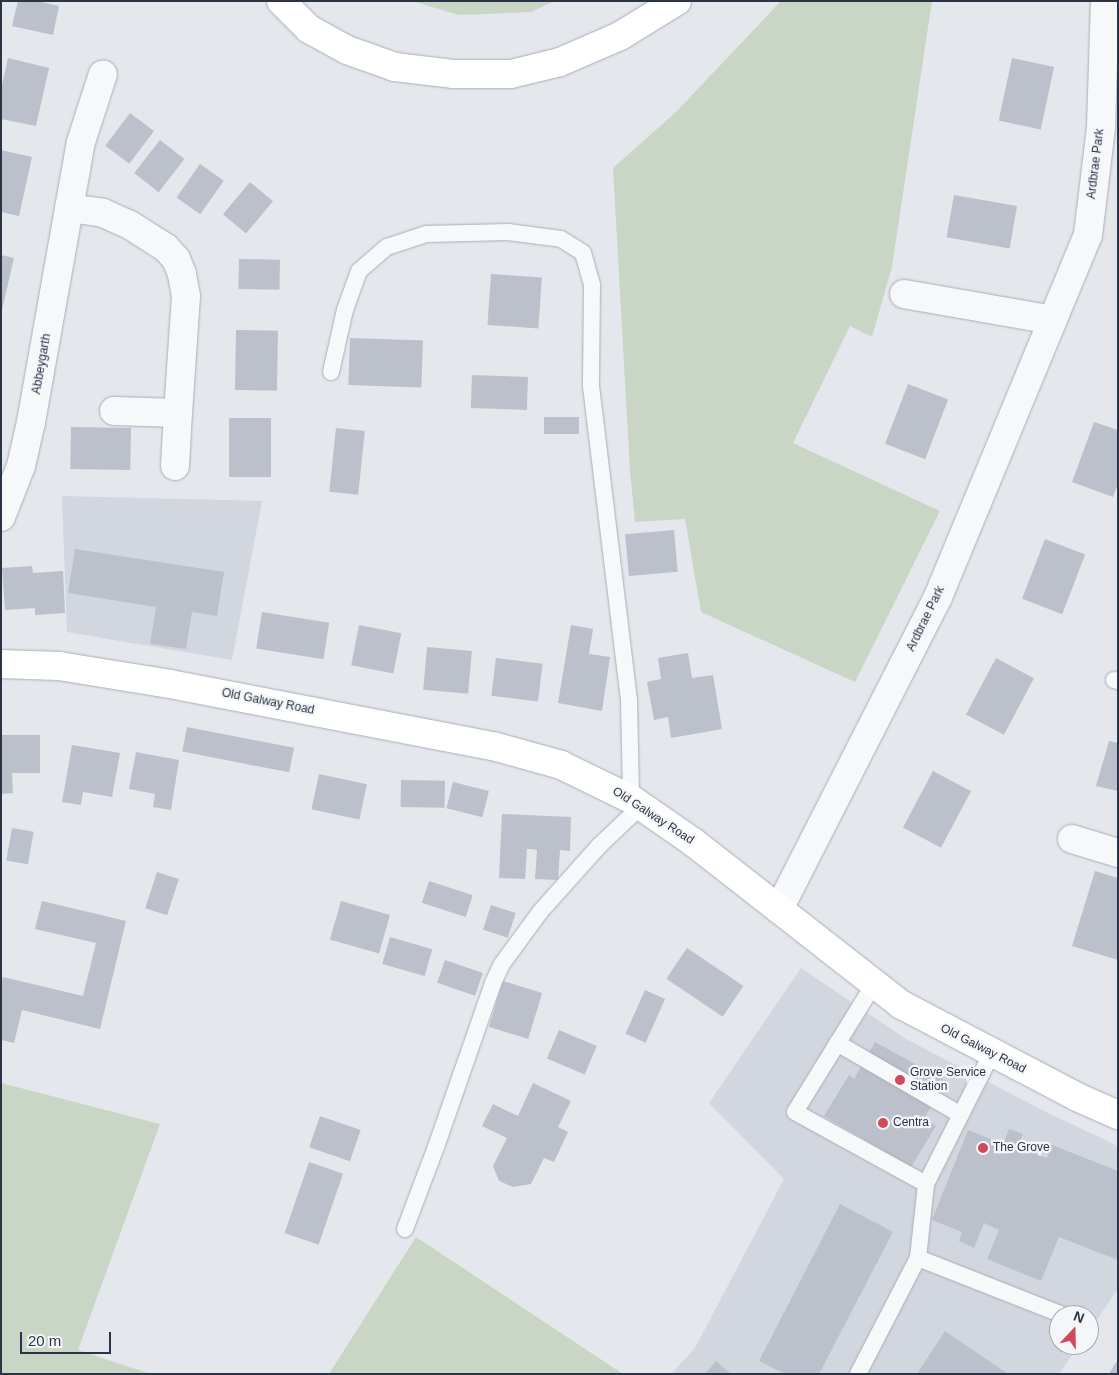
<!DOCTYPE html>
<html>
<head>
<meta charset="utf-8">
<style>
  body { margin:0 }
  #map { position:relative; width:1119px; height:1375px; overflow:hidden; background:#e4e7ec; font-family:Helvetica,sans-serif }
  div>[style] { position:absolute }
  [style*='--x'] { left:calc(var(--x)*1px); top:calc(var(--y)*1px); width:calc(var(--w)*1px); rotate:calc(var(--a)*1deg) }
  .built>* { inset:0; background:#d2d6de }
  .green>* { inset:0; background:#c9d6c5 }
  .building>* { inset:0; background:#bbc0ca; transform-origin:0 0 }
  .roads { filter:drop-shadow(0 0 1px #a9aeb7) drop-shadow(0 0 1px #a9aeb7) }
  .service>* { height:16px; margin:-8px; padding:0 8px; transform-origin:8px; border-radius:8px; background:#f7f8fa }
  .minor>* { height:28px; margin:-14px; padding:0 14px; transform-origin:14px; border-radius:14px; background:#f7f8fa }
  .secondary>* { height:28px; margin:-14px; padding:0 14px; transform-origin:14px; border-radius:14px; background:#fff }
  .trunk>* { height:28px; margin:-14px; padding:0 14px; transform-origin:14px; border-radius:14px; background:#fff }
  .dots>* { width:14px; height:14px; translate:-50% -50%; box-sizing:border-box; border:2px solid #f4f6f9; border-radius:50% }
  span { translate:-50% -50%; white-space:nowrap; text-align:center; line-height:1.15; -webkit-text-stroke:4.5px #f4f6f9; paint-order:stroke }
  .street-label { font-size:12px; color:#2b3445 }
  .poi-label { font-size:12px; color:#2b3445 }
  .left { translate:0 -50%; text-align:left }
  .frame { position:absolute; inset:0; border:2px solid #2b3445; pointer-events:none }
  .north { position:absolute; left:1049px; top:1305px; width:50px; height:50px; box-sizing:border-box; background:#f4f6f9; border:1px solid #a4a8b1; border-radius:50%; rotate:21deg; font-size:14px; font-weight:700; line-height:20px; text-align:center; color:#2b3445 }
  .north::after { content:''; display:block; margin:auto; width:18px; height:22px; background:#d1495b; clip-path:polygon(50% 0,100% 100%,50% 72%,0 100%) }
  .scale { position:absolute; left:20px; top:1332px; width:91px; height:22px; box-sizing:border-box; border:2px solid #2b3445; border-top:0; padding-left:6px; font-size:15px; line-height:18px; white-space:nowrap; color:#2b3445; -webkit-text-stroke:4px #f4f6f9; paint-order:stroke }
</style>
</head>
<body>
<div id="map">
  <div class="built">
    <i style="clip-path:polygon(62px 496px,262px 501px,232px 660px,67px 632px)"></i>
    <i style="clip-path:polygon(801px 968px,906px 1039px,1046px 1112px,1118px 1146px,1118px 1289px,1089px 1331px,1089px 1315px,1059px 1315px,1059px 1345px,1079px 1345px,1059px 1374px,671px 1374px,695px 1348px,784px 1179px,709px 1103px)"></i>
  </div>
  <div class="green">
    <i style="clip-path:polygon(412px 1px,555px 1px,531px 12px,459px 15px)"></i>
    <i style="clip-path:polygon(781px 1px,932px 1px,892px 267px,872px 337px,850px 326px,793px 443px,940px 511px,855px 682px,701px 612px,685px 519px,635px 522px,630px 471px,613px 168px,676px 112px)"></i>
    <i style="clip-path:polygon(1px 1083px,160px 1124px,78px 1350px,151px 1374px,1px 1374px)"></i>
    <i style="clip-path:polygon(416px 1237px,623px 1374px,329px 1374px)"></i>
  </div>
  <div class="building">
    <i style="clip-path:polygon(18px 1px,37px 1px,59px 6px,53px 35px,12px 26px)"></i>
    <i style="clip-path:polygon(8px 58px,49px 68px,36px 126px,1px 119px,1px 89px)"></i>
    <i style="left:1012px;top:58px;width:43px;height:64px;rotate:12deg"></i>
    <i style="left:130px;top:113px;width:30px;height:41px;rotate:37deg"></i>
    <i style="left:160px;top:140px;width:31px;height:42px;rotate:38deg"></i>
    <i style="clip-path:polygon(1px 150px,32px 157px,19px 216px,1px 212px)"></i>
    <i style="left:200px;top:164px;width:29px;height:41px;rotate:35deg"></i>
    <i style="left:250px;top:182px;width:30px;height:42px;rotate:40deg"></i>
    <i style="left:954px;top:195px;width:64px;height:43px;rotate:10deg"></i>
    <i style="clip-path:polygon(1px 255px,14px 258px,2px 310px,1px 309px)"></i>
    <i style="left:239px;top:259px;width:41px;height:30px;rotate:1deg"></i>
    <i style="left:491px;top:274px;width:51px;height:51px;rotate:4deg"></i>
    <i style="left:236px;top:330px;width:42px;height:60px;rotate:1deg"></i>
    <i style="left:350px;top:338px;width:73px;height:47px;rotate:2deg"></i>
    <i style="left:472px;top:375px;width:56px;height:33px;rotate:2deg"></i>
    <i style="left:908px;top:384px;width:43px;height:64px;rotate:21deg"></i>
    <i style="left:579px;top:417px;width:17px;height:35px;rotate:90deg"></i>
    <i style="left:229px;top:418px;width:42px;height:59px"></i>
    <i style="clip-path:polygon(1094px 422px,1118px 430px,1118px 484px,1113px 497px,1072px 482px)"></i>
    <i style="left:71px;top:427px;width:60px;height:42px;rotate:1deg"></i>
    <i style="left:336px;top:428px;width:29px;height:64px;rotate:6deg"></i>
    <i style="left:674px;top:530px;width:42px;height:49px;rotate:85deg"></i>
    <i style="left:1045px;top:539px;width:43px;height:64px;rotate:21deg"></i>
    <i style="clip-path:polygon(75px 549px,224px 572px,217px 616px,192px 612px,186px 649px,150px 644px,156px 607px,68px 593px)"></i>
    <i style="clip-path:polygon(32px 566px,33px 573px,63px 571px,65px 613px,35px 615px,35px 608px,5px 610px,2px 568px)"></i>
    <i style="left:262px;top:612px;width:68px;height:37px;rotate:9deg"></i>
    <i style="left:359px;top:625px;width:43px;height:41px;rotate:11deg"></i>
    <i style="clip-path:polygon(571px 625px,593px 629px,589px 654px,610px 657px,602px 711px,558px 703px)"></i>
    <i style="left:427px;top:647px;width:45px;height:43px;rotate:5deg"></i>
    <i style="clip-path:polygon(688px 653px,692px 678px,713px 675px,722px 729px,671px 738px,668px 717px,654px 720px,647px 682px,661px 679px,658px 658px)"></i>
    <i style="left:496px;top:658px;width:47px;height:38px;rotate:7deg"></i>
    <i style="left:996px;top:658px;width:43px;height:64px;rotate:28deg"></i>
    <i style="left:187px;top:727px;width:109px;height:25px;rotate:11deg"></i>
    <i style="clip-path:polygon(1px 735px,40px 735px,40px 773px,12px 773px,13px 793px,1px 794px)"></i>
    <i style="clip-path:polygon(1109px 741px,1118px 743px,1118px 791px,1096px 786px)"></i>
    <i style="clip-path:polygon(72px 745px,120px 753px,112px 797px,83px 792px,81px 805px,62px 802px)"></i>
    <i style="clip-path:polygon(136px 752px,179px 760px,171px 810px,153px 807px,155px 794px,129px 789px)"></i>
    <i style="left:933px;top:771px;width:43px;height:64px;rotate:28deg"></i>
    <i style="left:319px;top:774px;width:49px;height:36px;rotate:12deg"></i>
    <i style="left:401px;top:780px;width:44px;height:27px;rotate:1deg"></i>
    <i style="left:453px;top:782px;width:37px;height:27px;rotate:14deg"></i>
    <i style="clip-path:polygon(502px 814px,571px 817px,570px 851px,560px 850px,558px 880px,535px 879px,537px 850px,531px 849px,527px 849px,525px 879px,499px 878px)"></i>
    <i style="left:12px;top:828px;width:22px;height:33px;rotate:10deg"></i>
    <i style="clip-path:polygon(1095px 871px,1118px 878px,1118px 960px,1072px 946px)"></i>
    <i style="left:157px;top:872px;width:23px;height:38px;rotate:18deg"></i>
    <i style="left:429px;top:881px;width:46px;height:23px;rotate:18deg"></i>
    <i style="clip-path:polygon(42px 901px,126px 921px,100px 1029px,22px 1010px,14px 1043px,1px 1040px,1px 986px,3px 977px,83px 996px,96px 943px,35px 929px)"></i>
    <i style="left:341px;top:901px;width:51px;height:40px;rotate:16deg"></i>
    <i style="left:491px;top:905px;width:26px;height:26px;rotate:18deg"></i>
    <i style="left:390px;top:937px;width:44px;height:28px;rotate:16deg"></i>
    <i style="left:687px;top:948px;width:68px;height:37px;rotate:34deg"></i>
    <i style="left:445px;top:960px;width:40px;height:24px;rotate:19deg"></i>
    <i style="left:503px;top:981px;width:41px;height:48px;rotate:17deg"></i>
    <i style="left:645px;top:990px;width:22px;height:48px;rotate:24deg"></i>
    <i style="left:559px;top:1030px;width:41px;height:31px;rotate:23deg"></i>
    <i style="clip-path:polygon(875px 1042px,946px 1081px,924px 1119px,936px 1126px,911px 1167px,824px 1116px,849px 1075px,854px 1079px)"></i>
    <i style="clip-path:polygon(533px 1083px,571px 1101px,558px 1127px,568px 1132px,554px 1162px,544px 1158px,531px 1184px,513px 1187px,499px 1181px,493px 1166px,507px 1138px,482px 1126px,493px 1104px,518px 1116px)"></i>
    <i style="left:320px;top:1116px;width:43px;height:33px;rotate:19deg"></i>
    <i style="clip-path:polygon(1009px 1129px,1023px 1134px,1018px 1147px,1047px 1158px,1052px 1145px,1118px 1171px,1118px 1260px,1059px 1237px,1041px 1281px,987px 1259px,999px 1230px,984px 1223px,974px 1248px,959px 1241px,962px 1232px,932px 1220px,968px 1130px,1003px 1144px)"></i>
    <i style="left:309px;top:1162px;width:36px;height:75px;rotate:19deg"></i>
    <i style="clip-path:polygon(840px 1204px,893px 1232px,819px 1374px,785px 1374px,759px 1361px)"></i>
    <i style="clip-path:polygon(945px 1331px,1008px 1374px,917px 1374px)"></i>
    <i style="clip-path:polygon(1118px 1360px,1118px 1374px,1109px 1374px,1113px 1367px)"></i>
    <i style="clip-path:polygon(716px 1361px,731px 1374px,705px 1374px)"></i>
  </div>
  <div class="roads">
    <div class="service">
      <i style="--x:331;--y:372;--w:64;--a:-77.3"></i>
      <i style="--x:345;--y:310;--w:41;--a:-70.3"></i>
      <i style="--x:359;--y:271;--w:37;--a:-41"></i>
      <i style="--x:387;--y:247;--w:41;--a:-18.4"></i>
      <i style="--x:426;--y:234;--w:82;--a:-1.4"></i>
      <i style="--x:508;--y:232;--w:53;--a:7.5"></i>
      <i style="--x:561;--y:239;--w:26;--a:32"></i>
      <i style="--x:583;--y:253;--w:33;--a:74"></i>
      <i style="--x:592;--y:285;--w:101;--a:90.6"></i>
      <i style="--x:591;--y:386;--w:316;--a:83.1"></i>
      <i style="--x:629;--y:700;--w:99;--a:88.8"></i>
      <i style="--x:1114;--y:680;--w:4;--a:14"></i>
      <i style="--x:874;--y:984;--w:150;--a:121.7"></i>
      <i style="--x:795;--y:1112;--w:149;--a:28.8"></i>
      <i style="--x:926;--y:1184;--w:147;--a:-63.3"></i>
      <i style="--x:837;--y:1043;--w:143;--a:30.1"></i>
      <i style="--x:405;--y:1229;--w:88;--a:-69.3"></i>
      <i style="--x:436;--y:1147;--w:174;--a:-70.8"></i>
      <i style="--x:493;--y:983;--w:21;--a:-65"></i>
      <i style="--x:502;--y:964;--w:64;--a:-53.8"></i>
      <i style="--x:540;--y:912;--w:89;--a:-48.2"></i>
      <i style="--x:599;--y:846;--w:58;--a:-43.6"></i>
      <i style="--x:918;--y:1258;--w:156;--a:21.5"></i>
      <i style="--x:858;--y:1374;--w:131;--a:-62.7"></i>
      <i style="--x:918;--y:1258;--w:74;--a:-83.8"></i>
    </div>
    <div class="minor">
      <i style="--x:69;--y:208;--w:34;--a:8"></i>
      <i style="--x:103;--y:213;--w:30;--a:24"></i>
      <i style="--x:130;--y:225;--w:43;--a:32.6"></i>
      <i style="--x:166;--y:248;--w:15;--a:48"></i>
      <i style="--x:176;--y:259;--w:16;--a:68"></i>
      <i style="--x:182;--y:274;--w:22;--a:80"></i>
      <i style="--x:186;--y:296;--w:117;--a:93.9"></i>
      <i style="--x:178;--y:413;--w:64;--a:-178.2"></i>
      <i style="--x:904;--y:294;--w:151;--a:9.9"></i>
      <i style="--x:175;--y:466;--w:53;--a:-86.8"></i>
      <i style="--x:1;--y:517;--w:55;--a:-68.6"></i>
      <i style="--x:21;--y:466;--w:45;--a:-77.2"></i>
      <i style="--x:31;--y:422;--w:284;--a:-79.9"></i>
      <i style="--x:81;--y:142;--w:71;--a:-72.1"></i>
      <i style="--x:1072;--y:839;--w:48;--a:16.9"></i>
      <i style="--x:779;--y:909;--w:350;--a:-63"></i>
      <i style="--x:938;--y:597;--w:392;--a:-67.5"></i>
      <i style="--x:1088;--y:235;--w:109;--a:-83.1"></i>
      <i style="--x:1101;--y:127;--w:126;--a:-88.2"></i>
    </div>
    <div class="secondary">
      <i style="--x:1;--y:664;--w:58;--a:2"></i>
      <i style="--x:59;--y:666;--w:112;--a:9.2"></i>
      <i style="--x:170;--y:684;--w:329;--a:10.9"></i>
      <i style="--x:493;--y:746;--w:71;--a:15.6"></i>
      <i style="--x:561;--y:765;--w:78;--a:25.9"></i>
      <i style="--x:631;--y:799;--w:75;--a:34.7"></i>
      <i style="--x:693;--y:842;--w:263;--a:38"></i>
      <i style="--x:900;--y:1004;--w:200;--a:27.7"></i>
      <i style="--x:1077;--y:1097;--w:45;--a:23.7"></i>
    </div>
    <div class="trunk">
      <i style="--x:281;--y:1;--w:40;--a:45"></i>
      <i style="--x:309;--y:29;--w:43;--a:28.9"></i>
      <i style="--x:347;--y:50;--w:51;--a:19.5"></i>
      <i style="--x:395;--y:67;--w:58;--a:6.9"></i>
      <i style="--x:453;--y:74;--w:58;--a:0"></i>
      <i style="--x:511;--y:74;--w:50;--a:-13.8"></i>
      <i style="--x:560;--y:62;--w:65;--a:-23.4"></i>
      <i style="--x:620;--y:36;--w:67;--a:-31.6"></i>
    </div>
  </div>
  <div class="dots">
    <i style="left:900px;top:1080px;background:#d1495b"></i>
    <i style="left:883px;top:1123px;background:#d1495b"></i>
    <i style="left:983px;top:1148px;background:#d1495b"></i>
  </div>
  <div class="street-label">
    <span style="left:1096px;top:164px;rotate:-83deg">Ardbrae Park</span>
    <span style="left:42px;top:364px;rotate:-80deg">Abbeygarth</span>
    <span style="left:926px;top:619px;rotate:-64deg">Ardbrae Park</span>
    <span style="left:268px;top:702px;rotate:11deg">Old Galway Road</span>
    <span style="left:653px;top:816px;rotate:33deg">Old Galway Road</span>
    <span style="left:983px;top:1049px;rotate:27deg">Old Galway Road</span>
  </div>
  <div class="poi-label">
    <span class="left" style="left:910px;top:1080px">Grove Service<br>Station</span>
    <span class="left" style="left:893px;top:1123px">Centra</span>
    <span class="left" style="left:993px;top:1148px">The Grove</span>
  </div>
  <div class="frame"></div>
  <div class="north">N</div>
  <div class="scale">20 m</div>
</div>
</body>
</html>
